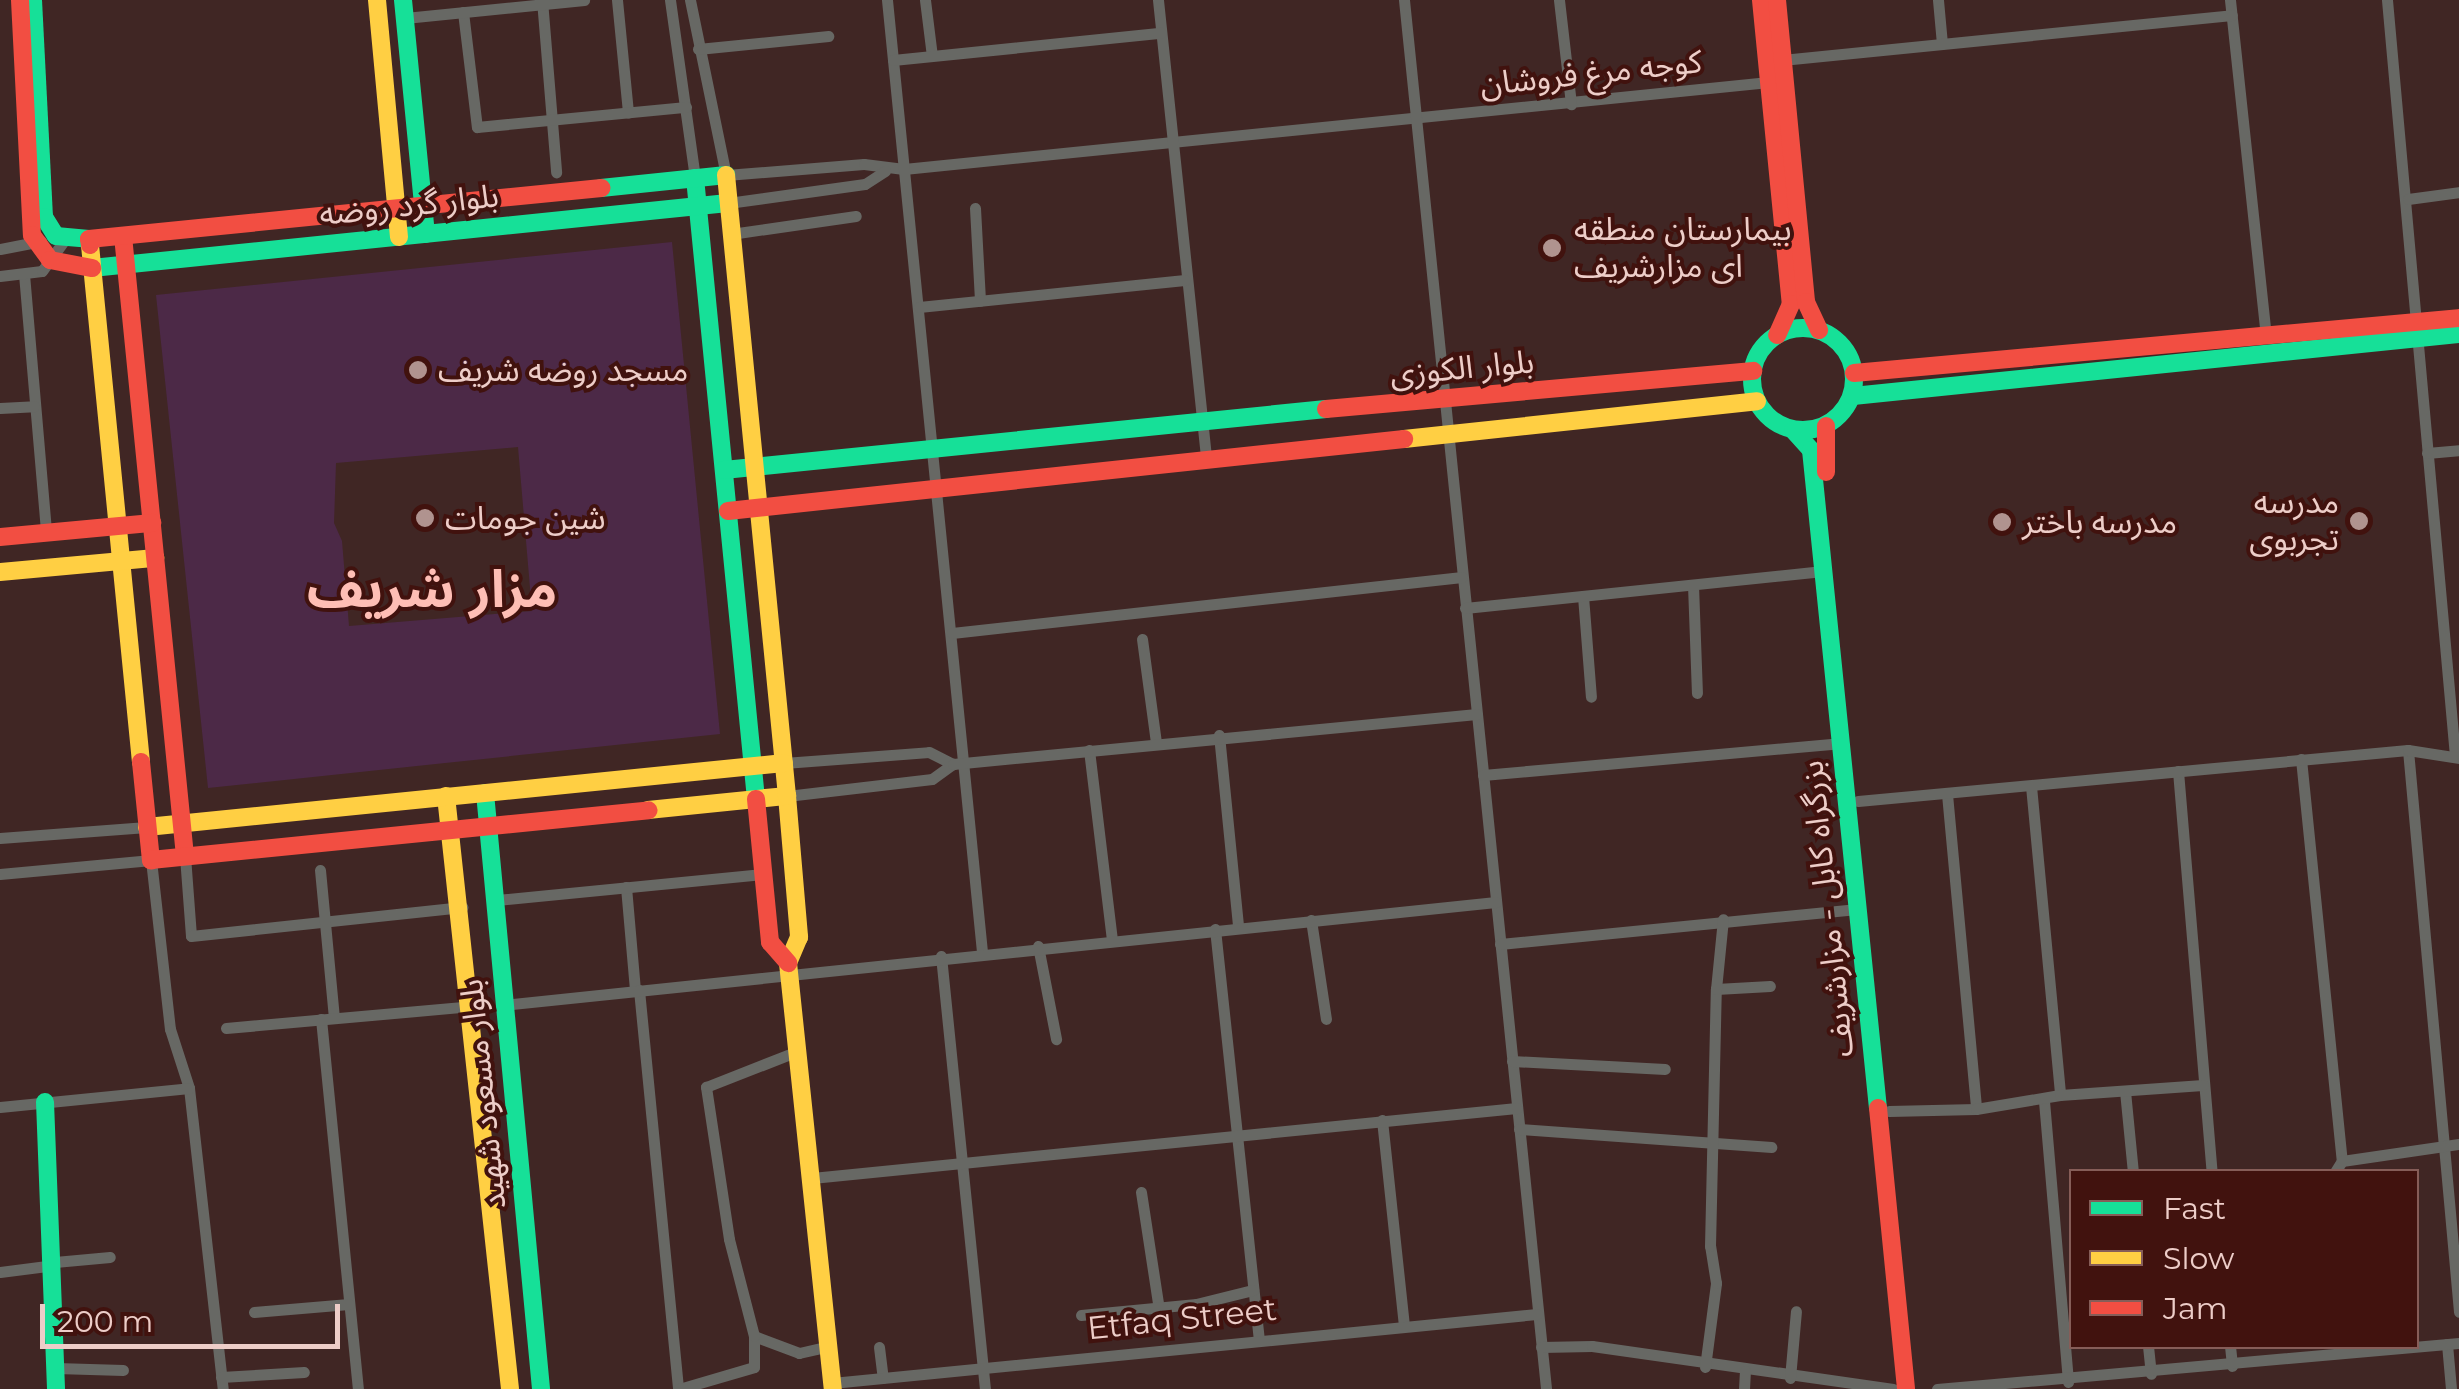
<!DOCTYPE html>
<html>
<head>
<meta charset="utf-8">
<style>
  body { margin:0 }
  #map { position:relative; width:2459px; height:1389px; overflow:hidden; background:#402624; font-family:Montserrat,"Noto Sans Arabic",sans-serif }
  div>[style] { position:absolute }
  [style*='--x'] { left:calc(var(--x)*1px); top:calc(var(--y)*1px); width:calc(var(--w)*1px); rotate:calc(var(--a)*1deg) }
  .green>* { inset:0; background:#4c2947 }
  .street>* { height:11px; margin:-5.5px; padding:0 5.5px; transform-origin:5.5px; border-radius:5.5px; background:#676864 }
  .fast>* { height:18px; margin:-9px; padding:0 9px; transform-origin:9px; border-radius:9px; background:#16e098 }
  .fast>.ring { margin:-9px; padding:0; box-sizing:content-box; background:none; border:18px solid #16e098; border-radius:50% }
  .slow>* { height:18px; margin:-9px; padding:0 9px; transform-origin:9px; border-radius:9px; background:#ffcf43 }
  .jam>* { height:18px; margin:-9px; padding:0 9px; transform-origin:9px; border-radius:9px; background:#f24e42 }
  .dots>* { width:28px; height:28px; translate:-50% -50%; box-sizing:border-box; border:5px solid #41120e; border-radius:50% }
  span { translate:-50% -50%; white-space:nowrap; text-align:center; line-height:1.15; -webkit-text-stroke:8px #41120e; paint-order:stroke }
  .street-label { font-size:32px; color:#edcdc8 }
  .poi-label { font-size:32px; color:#edcdc8 }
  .left { translate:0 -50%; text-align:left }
  .right { translate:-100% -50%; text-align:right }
  .town-label { font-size:52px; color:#febeb5; font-weight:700 }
  .legend { position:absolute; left:2069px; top:1169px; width:350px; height:180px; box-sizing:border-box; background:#41120e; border:2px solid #865d58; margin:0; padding:12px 18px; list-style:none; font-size:30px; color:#edcdc8 }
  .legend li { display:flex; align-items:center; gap:20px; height:50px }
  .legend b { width:50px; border:2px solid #865d58 }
  .scale { position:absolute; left:40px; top:1304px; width:300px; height:45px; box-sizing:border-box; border:5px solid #edcdc8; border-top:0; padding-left:12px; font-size:30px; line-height:35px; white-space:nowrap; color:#edcdc8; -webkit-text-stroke:8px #41120e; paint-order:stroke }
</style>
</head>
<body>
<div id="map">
  <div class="green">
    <i style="clip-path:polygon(evenodd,672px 242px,720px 734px,208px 788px,156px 295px,672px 242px,518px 447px,532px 611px,349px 626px,342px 541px,334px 523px,336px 463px,518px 447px)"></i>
  </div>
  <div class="street">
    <i style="--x:542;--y:0;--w:173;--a:85.3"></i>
    <i style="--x:617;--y:0;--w:113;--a:84.4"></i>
    <i style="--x:670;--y:0;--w:180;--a:82"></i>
    <i style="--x:690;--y:0;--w:179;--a:78.4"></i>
    <i style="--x:726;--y:175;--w:138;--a:-4.6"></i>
    <i style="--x:864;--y:164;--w:40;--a:7.1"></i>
    <i style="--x:904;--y:169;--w:869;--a:-5.74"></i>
    <i style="--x:887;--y:0;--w:956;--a:84.3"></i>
    <i style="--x:925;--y:0;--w:56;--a:82.9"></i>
    <i style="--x:1158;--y:0;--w:462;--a:84"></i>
    <i style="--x:1404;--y:0;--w:1396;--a:84.16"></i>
    <i style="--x:1559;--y:0;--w:105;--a:83.4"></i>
    <i style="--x:1938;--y:0;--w:44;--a:84.8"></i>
    <i style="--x:2230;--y:0;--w:337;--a:83.9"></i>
    <i style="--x:2387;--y:0;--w:759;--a:84.86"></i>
    <i style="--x:463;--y:12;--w:116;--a:83.1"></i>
    <i style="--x:477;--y:127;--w:210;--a:-5.5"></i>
    <i style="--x:405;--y:18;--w:180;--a:-5.7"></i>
    <i style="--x:698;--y:49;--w:131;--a:-5.7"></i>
    <i style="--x:893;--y:60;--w:269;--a:-5.8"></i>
    <i style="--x:1782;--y:60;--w:452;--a:-5.7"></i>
    <i style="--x:2408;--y:199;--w:51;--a:-7.8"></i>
    <i style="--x:728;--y:203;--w:138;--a:-7.9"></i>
    <i style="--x:865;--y:184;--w:24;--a:-33"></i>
    <i style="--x:975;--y:208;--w:93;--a:86.9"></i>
    <i style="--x:731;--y:234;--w:126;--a:-8.2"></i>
    <i style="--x:0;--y:249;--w:42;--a:-11"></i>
    <i style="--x:24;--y:274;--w:260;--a:85.1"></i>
    <i style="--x:0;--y:276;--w:42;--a:-6.8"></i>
    <i style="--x:42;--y:271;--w:39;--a:-54"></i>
    <i style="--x:919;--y:307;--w:267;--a:-5.8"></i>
    <i style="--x:0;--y:408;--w:34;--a:-3"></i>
    <i style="--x:2427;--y:453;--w:32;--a:-5"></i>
    <i style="--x:1693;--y:585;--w:108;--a:87.9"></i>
    <i style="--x:1583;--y:596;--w:101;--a:85.5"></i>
    <i style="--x:1465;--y:608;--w:360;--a:-5.9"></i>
    <i style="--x:952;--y:633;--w:513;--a:-6.27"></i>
    <i style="--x:1142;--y:639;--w:104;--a:82.3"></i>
    <i style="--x:1219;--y:735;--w:193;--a:84.3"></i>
    <i style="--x:1089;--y:750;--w:190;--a:83.1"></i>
    <i style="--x:2408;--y:750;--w:564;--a:84.81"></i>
    <i style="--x:2301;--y:759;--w:404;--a:84.2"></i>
    <i style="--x:784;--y:763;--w:145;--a:-4.3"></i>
    <i style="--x:929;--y:752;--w:27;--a:27"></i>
    <i style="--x:2178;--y:771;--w:402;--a:85.2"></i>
    <i style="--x:1483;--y:775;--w:358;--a:-5.1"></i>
    <i style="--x:2031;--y:786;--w:310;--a:84.6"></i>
    <i style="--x:1947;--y:794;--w:316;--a:84.7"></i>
    <i style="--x:787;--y:796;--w:146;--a:-6.7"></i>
    <i style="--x:932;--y:779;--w:26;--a:-36"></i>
    <i style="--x:953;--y:764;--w:526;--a:-5.45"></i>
    <i style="--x:1858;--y:801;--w:552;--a:-5.3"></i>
    <i style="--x:2408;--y:750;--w:52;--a:8.9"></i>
    <i style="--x:0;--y:838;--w:147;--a:-4.3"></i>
    <i style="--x:185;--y:856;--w:80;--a:85.7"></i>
    <i style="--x:191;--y:936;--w:273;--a:-6.1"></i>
    <i style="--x:320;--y:870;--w:148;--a:84.6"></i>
    <i style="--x:0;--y:874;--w:152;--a:-5.3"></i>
    <i style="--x:151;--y:860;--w:170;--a:83.6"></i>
    <i style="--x:170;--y:1029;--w:62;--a:72.1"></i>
    <i style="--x:189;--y:1088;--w:303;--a:83.6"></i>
    <i style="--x:626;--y:887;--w:103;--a:85"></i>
    <i style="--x:497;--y:900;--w:267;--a:-5.6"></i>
    <i style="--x:1311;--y:920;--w:100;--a:81.4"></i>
    <i style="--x:1215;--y:929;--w:412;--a:83.9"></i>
    <i style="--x:1500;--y:944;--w:359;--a:-5.6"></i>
    <i style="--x:1038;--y:946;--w:95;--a:79"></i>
    <i style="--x:941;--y:956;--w:435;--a:84.2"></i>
    <i style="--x:1716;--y:989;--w:54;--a:-3.2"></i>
    <i style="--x:639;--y:990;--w:401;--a:84.4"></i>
    <i style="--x:502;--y:1005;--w:999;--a:-5.92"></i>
    <i style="--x:321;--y:1019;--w:372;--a:84.3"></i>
    <i style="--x:226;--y:1028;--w:249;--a:-5.1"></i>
    <i style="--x:1512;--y:1061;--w:153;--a:3"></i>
    <i style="--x:2125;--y:1091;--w:81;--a:84.4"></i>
    <i style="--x:2044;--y:1101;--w:282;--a:85.1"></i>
    <i style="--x:0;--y:1107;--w:190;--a:-5.7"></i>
    <i style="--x:1889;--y:1111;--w:87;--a:-1.3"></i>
    <i style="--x:1976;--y:1109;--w:85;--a:-9.5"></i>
    <i style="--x:2060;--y:1095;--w:143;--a:-4"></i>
    <i style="--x:1382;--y:1120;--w:207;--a:83.9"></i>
    <i style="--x:1519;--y:1129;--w:253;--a:4.1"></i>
    <i style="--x:2335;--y:1172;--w:13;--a:-58"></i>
    <i style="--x:2342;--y:1161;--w:118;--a:-8.3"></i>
    <i style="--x:812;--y:1178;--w:708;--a:-5.67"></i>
    <i style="--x:1141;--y:1192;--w:118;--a:81.3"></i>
    <i style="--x:55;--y:1262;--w:55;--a:-5.2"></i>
    <i style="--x:0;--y:1272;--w:55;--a:-7.3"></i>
    <i style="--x:254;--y:1312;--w:95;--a:-4.8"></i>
    <i style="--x:1081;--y:1315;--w:116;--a:-5.5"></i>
    <i style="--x:1196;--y:1304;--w:59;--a:-13.8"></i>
    <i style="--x:754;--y:1336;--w:48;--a:20.7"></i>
    <i style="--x:799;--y:1353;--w:31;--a:-13"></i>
    <i style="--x:2447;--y:1344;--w:45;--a:84.9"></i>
    <i style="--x:2148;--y:1346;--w:28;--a:84"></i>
    <i style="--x:2230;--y:1346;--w:20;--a:84"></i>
    <i style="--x:879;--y:1347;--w:31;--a:83"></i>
    <i style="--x:1541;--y:1347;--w:51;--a:-1.1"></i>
    <i style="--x:1592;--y:1346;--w:304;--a:8.1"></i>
    <i style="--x:1705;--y:1367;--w:85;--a:-82.5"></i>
    <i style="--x:1716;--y:1283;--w:37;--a:-99"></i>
    <i style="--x:1710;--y:1246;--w:257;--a:-88.7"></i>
    <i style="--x:1716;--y:989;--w:70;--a:-84.3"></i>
    <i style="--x:56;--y:1368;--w:67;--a:1.7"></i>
    <i style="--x:221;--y:1377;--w:83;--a:-3.4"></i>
    <i style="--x:1790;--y:1378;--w:67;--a:-84.9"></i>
    <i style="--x:832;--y:1383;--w:708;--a:-5.59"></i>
    <i style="--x:679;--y:1389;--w:78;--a:-16.3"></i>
    <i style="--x:754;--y:1367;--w:31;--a:-90"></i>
    <i style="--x:754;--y:1336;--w:100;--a:-104.5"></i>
    <i style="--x:729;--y:1239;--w:154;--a:-98.6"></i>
    <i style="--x:706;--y:1087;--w:99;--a:-21.4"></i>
    <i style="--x:1744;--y:1389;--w:18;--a:-87"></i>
    <i style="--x:1937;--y:1389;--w:524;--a:-5.04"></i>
  </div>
  <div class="fast">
    <i style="--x:33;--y:0;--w:217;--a:87.1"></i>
    <i style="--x:44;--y:217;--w:22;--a:58"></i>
    <i style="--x:56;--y:236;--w:33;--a:5"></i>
    <i style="--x:403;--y:0;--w:235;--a:84.4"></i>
    <i style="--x:695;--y:178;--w:624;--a:84.39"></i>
    <i style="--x:601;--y:188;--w:126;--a:-5.9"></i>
    <i style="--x:92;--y:268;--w:639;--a:-5.84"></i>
    <i class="ring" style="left:1752px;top:328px;width:84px;height:84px"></i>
    <i style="--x:1853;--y:396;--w:609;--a:-5.84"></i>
    <i style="--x:1793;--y:430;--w:27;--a:48"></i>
    <i style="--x:1811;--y:450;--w:661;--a:84.19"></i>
    <i style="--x:724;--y:470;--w:605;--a:-5.79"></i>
    <i style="--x:485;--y:793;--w:599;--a:84.63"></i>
    <i style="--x:45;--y:1102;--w:287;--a:87.8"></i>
  </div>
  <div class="slow">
    <i style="--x:377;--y:0;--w:238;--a:84.7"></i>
    <i style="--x:90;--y:245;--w:520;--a:84.37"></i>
    <i style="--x:1404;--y:439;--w:355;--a:-6.1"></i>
    <i style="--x:0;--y:572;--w:156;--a:-5.2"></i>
    <i style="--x:446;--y:796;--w:596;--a:83.84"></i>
    <i style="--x:787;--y:796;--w:142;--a:85.1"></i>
    <i style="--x:799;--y:937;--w:28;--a:113"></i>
    <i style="--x:788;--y:963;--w:428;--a:84"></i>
    <i style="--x:648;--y:810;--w:140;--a:-5.8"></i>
    <i style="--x:787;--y:796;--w:624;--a:-95.61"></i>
    <i style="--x:147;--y:827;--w:640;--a:-5.74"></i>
  </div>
  <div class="jam">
    <i style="--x:20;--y:0;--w:235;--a:87.1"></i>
    <i style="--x:32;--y:235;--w:31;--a:54"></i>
    <i style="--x:50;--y:260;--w:43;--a:10.8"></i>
    <i style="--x:1761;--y:0;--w:305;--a:84.4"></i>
    <i style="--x:1791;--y:304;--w:34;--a:114"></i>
    <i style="--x:1777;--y:0;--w:303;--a:84.5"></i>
    <i style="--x:1806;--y:302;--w:31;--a:65"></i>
    <i style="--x:123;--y:236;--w:623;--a:84.29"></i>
    <i style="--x:90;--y:245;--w:6;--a:-99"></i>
    <i style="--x:89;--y:239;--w:515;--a:-5.69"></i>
    <i style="--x:1854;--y:373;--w:607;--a:-5.19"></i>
    <i style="--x:1326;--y:409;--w:429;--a:-5.1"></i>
    <i style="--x:1826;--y:426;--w:46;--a:90"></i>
    <i style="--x:728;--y:511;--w:680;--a:-6.08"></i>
    <i style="--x:0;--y:537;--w:153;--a:-5.3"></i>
    <i style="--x:141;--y:762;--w:99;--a:84.2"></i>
    <i style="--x:151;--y:860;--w:500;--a:-5.7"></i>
    <i style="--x:756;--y:799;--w:144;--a:84.4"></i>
    <i style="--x:770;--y:942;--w:28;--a:49"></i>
    <i style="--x:1878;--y:1108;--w:282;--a:84.3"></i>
  </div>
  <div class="dots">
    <i style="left:1552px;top:248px;background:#b0938f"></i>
    <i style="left:418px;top:370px;background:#b0938f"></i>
    <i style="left:425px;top:518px;background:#b0938f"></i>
    <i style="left:2359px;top:521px;background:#b0938f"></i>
    <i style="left:2002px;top:522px;background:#b0938f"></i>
  </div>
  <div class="street-label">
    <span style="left:1591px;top:73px;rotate:-6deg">كوجه مرغ فروشان</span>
    <span style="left:409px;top:205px;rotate:-6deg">بلوار گرد روضه</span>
    <span style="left:1462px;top:368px;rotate:-5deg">بلوار الکوزی</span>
    <span style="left:1827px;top:909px;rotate:-96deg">بزرگراه کابل - مزارشریف</span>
    <span style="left:483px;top:1094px;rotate:-96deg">بلوار مسعود شهید</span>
    <span style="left:1182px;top:1319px;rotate:-6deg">Etfaq Street</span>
  </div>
  <div class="poi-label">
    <span class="left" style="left:1574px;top:248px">بیمارستان منطقه<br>ای مزارشریف</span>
    <span class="left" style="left:438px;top:370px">مسجد روضه شریف</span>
    <span class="right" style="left:2339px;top:521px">مدرسه<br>تجربوى</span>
    <span class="left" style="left:445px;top:518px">شین جومات</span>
    <span class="left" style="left:2022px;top:522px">مدرسه باختر</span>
  </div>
  <div class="town-label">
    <span style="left:432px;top:589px">مزار شريف</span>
  </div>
  <ul class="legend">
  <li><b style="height:12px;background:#16e098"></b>Fast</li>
  <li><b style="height:12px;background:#ffcf43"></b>Slow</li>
  <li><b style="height:12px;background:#f24e42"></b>Jam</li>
  </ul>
  <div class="scale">200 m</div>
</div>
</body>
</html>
